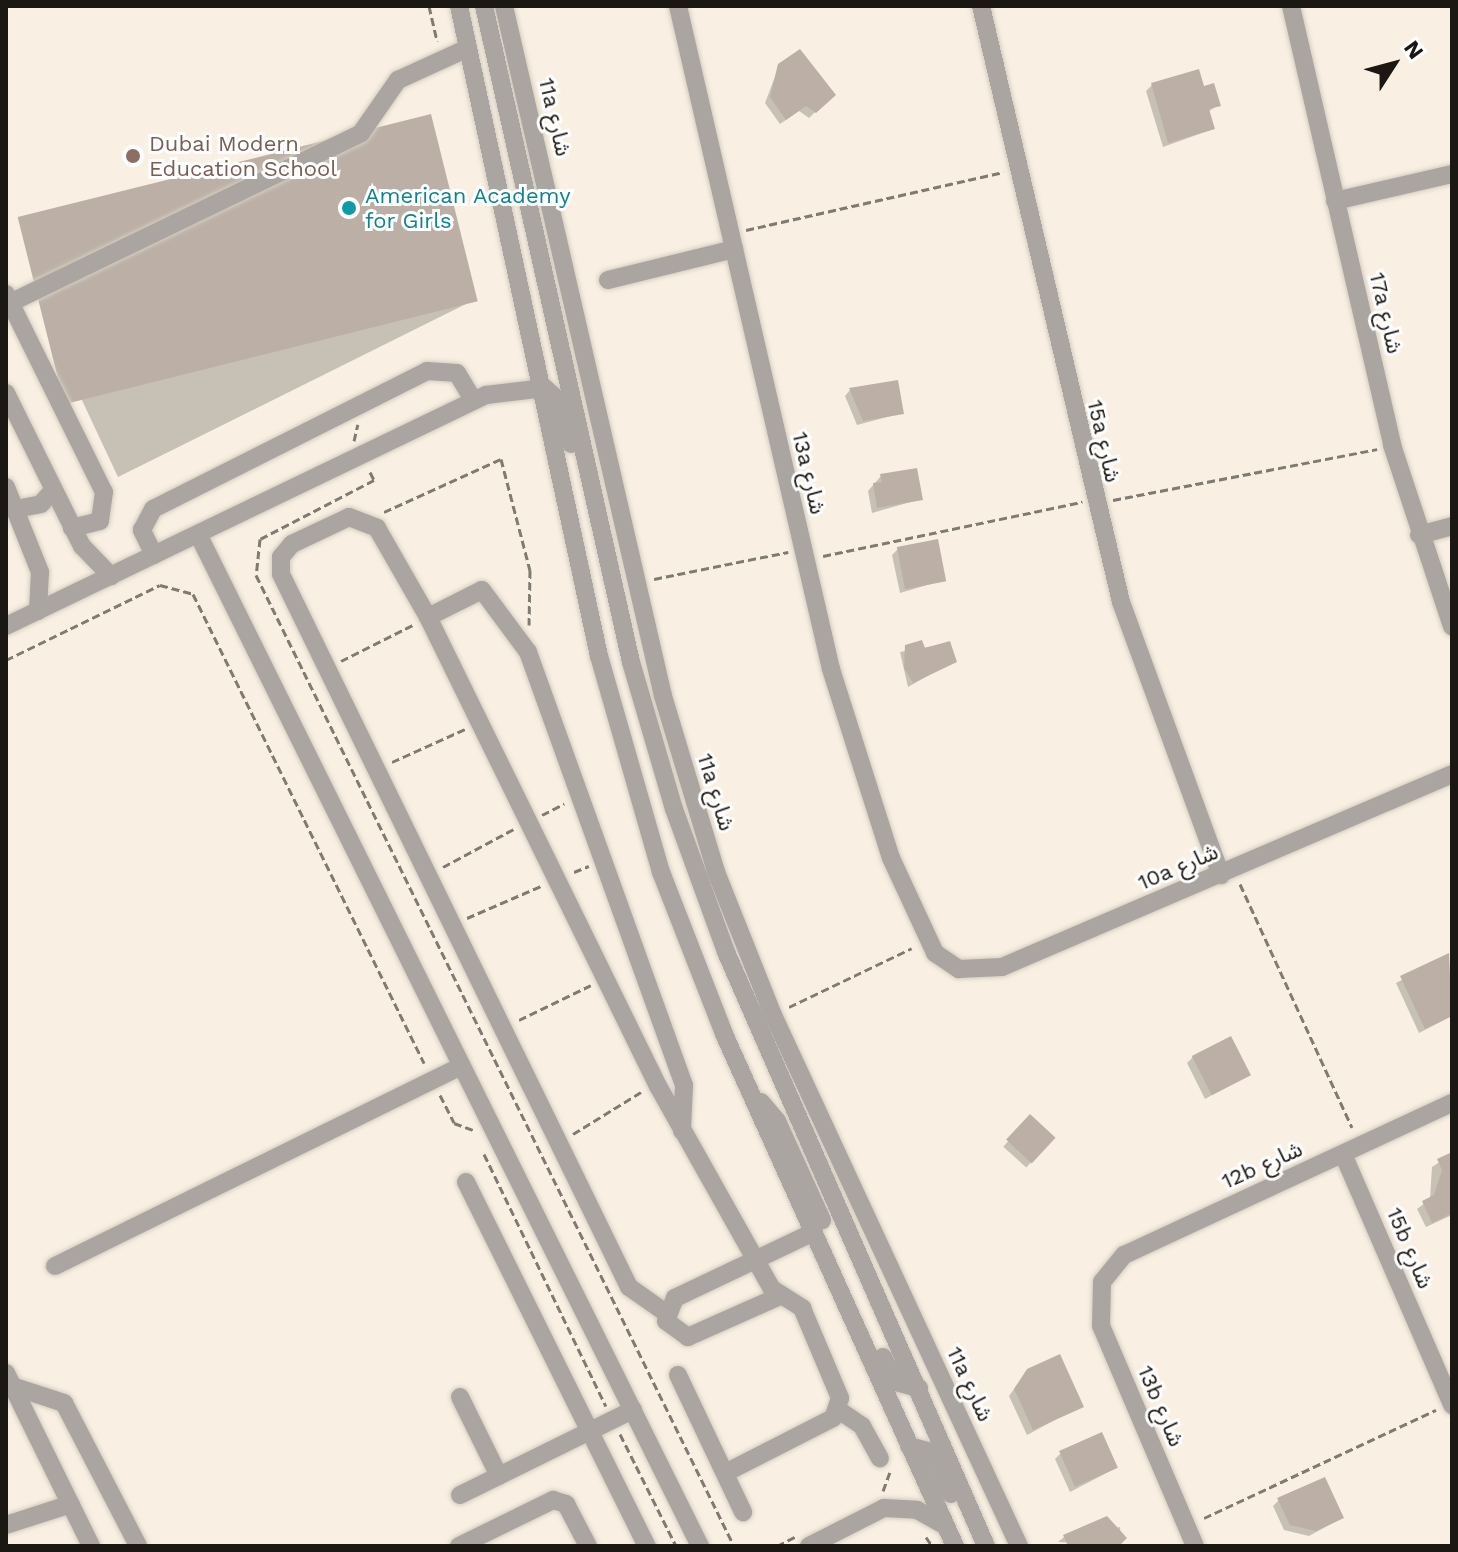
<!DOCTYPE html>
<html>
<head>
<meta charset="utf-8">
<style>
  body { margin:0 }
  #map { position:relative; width:1458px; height:1552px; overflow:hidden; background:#f9f0e3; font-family:"Work Sans","Noto Sans Arabic",sans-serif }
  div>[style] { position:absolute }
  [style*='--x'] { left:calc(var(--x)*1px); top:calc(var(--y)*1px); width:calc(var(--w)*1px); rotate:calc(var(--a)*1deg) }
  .shadow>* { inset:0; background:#0003; transform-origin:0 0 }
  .building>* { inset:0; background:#bcb0a6; transform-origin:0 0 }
  .path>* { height:3px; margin-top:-1.5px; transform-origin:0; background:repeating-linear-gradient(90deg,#807b72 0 8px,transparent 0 12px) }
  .roads { filter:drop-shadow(0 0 2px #d5cdc2) drop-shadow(0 0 2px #d5cdc2) }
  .minor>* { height:18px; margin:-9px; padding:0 9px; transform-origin:9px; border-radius:9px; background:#aaa5a0 }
  .dots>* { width:22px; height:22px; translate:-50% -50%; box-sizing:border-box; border:4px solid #fefefe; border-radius:50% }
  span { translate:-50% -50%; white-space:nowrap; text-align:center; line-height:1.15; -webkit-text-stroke:6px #fefefe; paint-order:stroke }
  .street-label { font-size:22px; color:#1b1813 }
  .education-label { font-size:22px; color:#785e54 }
  .left { translate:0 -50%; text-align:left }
  .culture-label { font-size:22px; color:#0d838f }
  .frame { position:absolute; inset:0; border:8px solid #1b1813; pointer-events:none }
  .north { position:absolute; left:1354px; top:24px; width:80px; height:80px; -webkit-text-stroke:6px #fefefe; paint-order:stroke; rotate:54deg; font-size:22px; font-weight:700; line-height:32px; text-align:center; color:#1b1813 }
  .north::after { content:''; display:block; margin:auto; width:28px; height:36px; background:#1b1813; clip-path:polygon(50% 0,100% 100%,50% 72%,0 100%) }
</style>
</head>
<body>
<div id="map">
  <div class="shadow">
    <i style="clip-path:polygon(779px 66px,833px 95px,809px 118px,799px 111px,780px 124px,765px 103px)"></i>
    <i style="clip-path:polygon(1152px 85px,1203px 89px,1218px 105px,1208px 112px,1213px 129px,1163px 147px,1146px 91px)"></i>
    <i style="clip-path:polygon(474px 300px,118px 477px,42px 315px,51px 306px)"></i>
    <i style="clip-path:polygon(850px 390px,902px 413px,857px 425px,845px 396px)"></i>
    <i style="clip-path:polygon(881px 476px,921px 499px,872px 513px,868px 491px)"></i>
    <i style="clip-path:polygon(898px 549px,944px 580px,900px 593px,892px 555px)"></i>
    <i style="clip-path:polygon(949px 643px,954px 661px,908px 687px,900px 652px)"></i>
    <i style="clip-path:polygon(1448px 956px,1452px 1016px,1419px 1033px,1396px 983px)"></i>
    <i style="clip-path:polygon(1193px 1057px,1248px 1075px,1205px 1099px,1187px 1063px)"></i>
    <i style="left:1030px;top:1117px;width:31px;height:40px;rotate:42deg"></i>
    <i style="clip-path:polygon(1452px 1154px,1452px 1215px,1426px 1227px,1417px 1209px,1430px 1199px,1432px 1167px)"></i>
    <i style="clip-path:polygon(1022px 1378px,1081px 1406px,1027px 1435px,1009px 1396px)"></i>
    <i style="clip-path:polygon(1060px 1454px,1116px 1468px,1070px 1492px,1055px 1459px)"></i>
    <i style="clip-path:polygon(1279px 1500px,1342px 1518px,1309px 1536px,1284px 1530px,1273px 1506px)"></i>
    <i style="clip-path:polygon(1120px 1527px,1121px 1546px,1058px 1542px,1064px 1537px)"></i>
  </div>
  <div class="building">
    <i style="clip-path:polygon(800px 49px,836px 95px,816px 113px,806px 106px,786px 120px,770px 97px,778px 64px)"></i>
    <i style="clip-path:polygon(1199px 69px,1204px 86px,1214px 83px,1221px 106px,1209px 109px,1215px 129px,1168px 143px,1151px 83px)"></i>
    <i style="left:431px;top:114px;width:193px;height:426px;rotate:76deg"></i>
    <i style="clip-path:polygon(898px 380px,904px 414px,863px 421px,849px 388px)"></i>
    <i style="clip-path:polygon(917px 468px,923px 500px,877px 508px,873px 483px,882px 482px,880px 474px)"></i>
    <i style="left:938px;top:539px;width:43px;height:42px;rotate:79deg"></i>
    <i style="clip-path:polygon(922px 640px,925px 648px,950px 641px,957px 662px,913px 683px,904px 668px,905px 645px)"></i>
    <i style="clip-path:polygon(1449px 953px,1452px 1016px,1425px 1029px,1400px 976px)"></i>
    <i style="left:1231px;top:1036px;width:44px;height:44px;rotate:63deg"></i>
    <i style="left:1030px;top:1114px;width:35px;height:35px;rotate:43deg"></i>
    <i style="clip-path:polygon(1452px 1152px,1452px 1213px,1432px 1223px,1422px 1201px,1434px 1195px,1442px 1170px,1437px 1159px)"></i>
    <i style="clip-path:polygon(1060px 1354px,1084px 1407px,1033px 1430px,1014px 1389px,1027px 1369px)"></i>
    <i style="left:1102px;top:1432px;width:39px;height:47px;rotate:66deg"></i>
    <i style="clip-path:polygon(1325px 1477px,1344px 1518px,1316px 1531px,1290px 1525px,1277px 1498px)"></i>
    <i style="clip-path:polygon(1107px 1516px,1127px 1538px,1119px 1546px,1068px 1546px,1063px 1535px)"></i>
  </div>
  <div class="path">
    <i style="--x:429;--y:6;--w:36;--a:77"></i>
    <i style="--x:746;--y:230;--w:264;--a:-12.7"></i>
    <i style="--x:354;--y:441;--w:17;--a:-77"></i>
    <i style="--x:370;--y:472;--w:9;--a:63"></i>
    <i style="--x:374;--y:480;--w:128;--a:152.6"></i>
    <i style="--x:260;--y:539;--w:36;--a:96"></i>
    <i style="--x:256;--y:575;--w:1082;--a:63.79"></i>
    <i style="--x:1113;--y:500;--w:269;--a:-10.9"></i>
    <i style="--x:384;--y:512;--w:128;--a:-24.4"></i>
    <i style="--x:501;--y:459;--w:115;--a:75.4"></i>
    <i style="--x:530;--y:570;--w:55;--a:91"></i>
    <i style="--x:823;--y:556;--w:265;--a:-11.8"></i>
    <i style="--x:654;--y:579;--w:137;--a:-11.4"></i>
    <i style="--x:6;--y:660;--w:171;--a:-26"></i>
    <i style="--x:160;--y:585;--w:34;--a:15"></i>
    <i style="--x:193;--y:594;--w:523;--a:63.78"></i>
    <i style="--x:341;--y:661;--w:80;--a:-26.6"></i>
    <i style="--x:392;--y:762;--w:80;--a:-24.3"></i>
    <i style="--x:542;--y:815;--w:25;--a:-27"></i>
    <i style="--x:443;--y:867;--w:81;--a:-28.2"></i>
    <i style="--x:574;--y:872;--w:16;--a:-22"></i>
    <i style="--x:1240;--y:884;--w:268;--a:65.3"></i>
    <i style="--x:467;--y:918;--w:81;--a:-23.4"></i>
    <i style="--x:789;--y:1007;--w:136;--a:-25.6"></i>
    <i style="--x:519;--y:1020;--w:80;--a:-25.9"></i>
    <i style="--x:440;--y:1095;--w:31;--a:63"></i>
    <i style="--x:454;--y:1123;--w:20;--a:20"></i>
    <i style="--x:573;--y:1134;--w:80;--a:-31.7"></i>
    <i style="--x:484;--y:1154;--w:280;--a:64.2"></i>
    <i style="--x:620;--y:1434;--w:125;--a:63.4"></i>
    <i style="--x:883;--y:1491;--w:20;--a:-70"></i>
    <i style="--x:1204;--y:1518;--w:256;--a:-25"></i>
    <i style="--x:926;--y:1537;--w:11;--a:56"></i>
    <i style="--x:777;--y:1546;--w:20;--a:-27"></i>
  </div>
  <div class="roads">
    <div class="minor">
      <i style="--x:459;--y:6;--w:665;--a:77.85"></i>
      <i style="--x:599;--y:656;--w:225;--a:74"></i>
      <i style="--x:661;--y:872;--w:174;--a:68.7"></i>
      <i style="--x:724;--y:1034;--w:562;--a:65.72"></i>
      <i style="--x:484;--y:6;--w:672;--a:77.37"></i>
      <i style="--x:631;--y:662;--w:153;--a:73.7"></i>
      <i style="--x:674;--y:809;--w:152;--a:70"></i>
      <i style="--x:726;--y:952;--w:648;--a:66.36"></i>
      <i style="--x:504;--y:6;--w:708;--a:77.02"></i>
      <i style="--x:663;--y:696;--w:184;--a:73.2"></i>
      <i style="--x:716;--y:872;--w:154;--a:68.3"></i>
      <i style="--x:773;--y:1015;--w:585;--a:65.14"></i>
      <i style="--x:678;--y:6;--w:680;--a:77.01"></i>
      <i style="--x:831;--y:669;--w:198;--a:72.4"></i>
      <i style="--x:891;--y:858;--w:105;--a:65.1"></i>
      <i style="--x:935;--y:953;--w:29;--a:34"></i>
      <i style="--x:959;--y:969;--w:43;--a:-2.7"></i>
      <i style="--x:1002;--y:967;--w:490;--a:-23.2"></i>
      <i style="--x:981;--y:6;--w:612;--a:76.78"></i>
      <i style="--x:1121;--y:602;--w:291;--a:69.9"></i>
      <i style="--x:1291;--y:6;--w:450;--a:77"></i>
      <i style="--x:1392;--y:445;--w:191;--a:71.7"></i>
      <i style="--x:1335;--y:201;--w:120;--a:-13"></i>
      <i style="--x:608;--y:280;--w:130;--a:-13.8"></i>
      <i style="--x:6;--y:294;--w:221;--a:63.7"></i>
      <i style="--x:104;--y:492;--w:29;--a:98"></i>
      <i style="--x:100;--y:521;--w:29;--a:166"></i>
      <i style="--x:10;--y:303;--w:390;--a:-25.8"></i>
      <i style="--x:361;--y:133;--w:65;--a:-55.1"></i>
      <i style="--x:398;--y:80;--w:77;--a:-24.6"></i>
      <i style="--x:6;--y:393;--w:171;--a:63.6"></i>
      <i style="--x:82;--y:546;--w:42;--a:46"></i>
      <i style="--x:6;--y:487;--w:92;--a:68.2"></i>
      <i style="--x:40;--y:572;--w:39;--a:93"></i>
      <i style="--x:16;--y:509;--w:25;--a:-11"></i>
      <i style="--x:41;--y:504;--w:18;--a:-49"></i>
      <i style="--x:198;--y:534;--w:1130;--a:63.62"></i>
      <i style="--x:1419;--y:535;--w:34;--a:-15"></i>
      <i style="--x:154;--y:555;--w:28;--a:-116"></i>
      <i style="--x:142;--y:530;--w:24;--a:-62"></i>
      <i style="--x:153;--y:509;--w:307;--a:-26.7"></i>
      <i style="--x:427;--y:371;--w:30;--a:4"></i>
      <i style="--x:457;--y:373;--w:31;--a:59"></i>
      <i style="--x:428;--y:617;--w:60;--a:-26.6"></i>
      <i style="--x:482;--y:590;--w:77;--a:53.4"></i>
      <i style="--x:528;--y:652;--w:460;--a:70.2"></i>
      <i style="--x:684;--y:1085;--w:46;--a:92.5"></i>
      <i style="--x:6;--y:626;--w:533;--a:-25.7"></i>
      <i style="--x:486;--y:395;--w:59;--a:-6.8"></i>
      <i style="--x:545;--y:388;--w:16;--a:43"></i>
      <i style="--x:557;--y:399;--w:47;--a:72.7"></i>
      <i style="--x:761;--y:1102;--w:25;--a:50"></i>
      <i style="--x:777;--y:1121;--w:109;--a:65.6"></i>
      <i style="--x:1343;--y:1154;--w:274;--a:66.5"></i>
      <i style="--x:466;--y:1182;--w:407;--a:63.6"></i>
      <i style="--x:55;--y:1266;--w:453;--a:-26.2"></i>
      <i style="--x:780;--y:1296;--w:101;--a:156"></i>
      <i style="--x:688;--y:1337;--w:27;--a:-144"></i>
      <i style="--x:666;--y:1321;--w:25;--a:-69"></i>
      <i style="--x:675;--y:1298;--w:154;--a:-25.4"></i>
      <i style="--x:666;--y:1313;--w:45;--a:-144.9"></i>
      <i style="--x:629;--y:1287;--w:793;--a:-116.02"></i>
      <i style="--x:281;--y:574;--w:17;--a:-90"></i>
      <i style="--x:281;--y:557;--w:17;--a:-50"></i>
      <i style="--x:292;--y:544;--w:63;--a:-25.3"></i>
      <i style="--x:349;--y:517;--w:30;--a:21"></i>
      <i style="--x:377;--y:528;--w:103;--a:60.2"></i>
      <i style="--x:428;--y:617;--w:522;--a:63.88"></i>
      <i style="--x:658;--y:1086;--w:233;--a:60.7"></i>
      <i style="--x:772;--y:1289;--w:36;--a:32"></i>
      <i style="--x:802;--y:1308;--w:98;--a:67.1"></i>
      <i style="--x:840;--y:1398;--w:21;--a:109"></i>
      <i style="--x:833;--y:1418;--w:121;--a:153"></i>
      <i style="--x:883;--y:1357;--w:28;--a:63"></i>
      <i style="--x:896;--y:1382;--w:24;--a:15"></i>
      <i style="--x:6;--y:1373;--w:193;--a:63.8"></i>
      <i style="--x:678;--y:1375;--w:152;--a:64.6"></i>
      <i style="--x:12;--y:1386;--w:55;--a:18.1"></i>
      <i style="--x:64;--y:1403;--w:161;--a:62.6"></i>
      <i style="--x:460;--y:1397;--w:88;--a:63.7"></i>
      <i style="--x:840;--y:1411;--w:27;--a:34"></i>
      <i style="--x:862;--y:1426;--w:37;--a:61"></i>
      <i style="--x:909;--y:1446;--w:24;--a:15"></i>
      <i style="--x:932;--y:1452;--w:46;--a:65.7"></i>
      <i style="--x:460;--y:1495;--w:193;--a:-26.2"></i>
      <i style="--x:6;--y:1525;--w:68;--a:-17.9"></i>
      <i style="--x:459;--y:1546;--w:105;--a:-26.1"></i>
      <i style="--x:553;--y:1500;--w:14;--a:17"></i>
      <i style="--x:566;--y:1504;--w:47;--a:62.4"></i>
      <i style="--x:809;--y:1546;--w:84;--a:-26.9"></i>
      <i style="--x:884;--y:1508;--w:33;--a:3"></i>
      <i style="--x:917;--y:1510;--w:31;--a:29"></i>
      <i style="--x:1195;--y:1546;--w:239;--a:-113.1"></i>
      <i style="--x:1101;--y:1326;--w:44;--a:-88.7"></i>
      <i style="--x:1102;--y:1282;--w:35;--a:-51"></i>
      <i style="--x:1124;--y:1255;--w:362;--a:-24.9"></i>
    </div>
  </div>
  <div class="dots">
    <i style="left:133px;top:156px;background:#8d6e63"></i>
    <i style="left:349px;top:208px;background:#0f9aa8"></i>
  </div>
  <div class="street-label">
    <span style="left:555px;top:117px;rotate:77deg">11a شارع</span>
    <span style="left:1386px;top:313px;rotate:77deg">17a شارع</span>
    <span style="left:1104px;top:441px;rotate:77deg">15a شارع</span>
    <span style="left:809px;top:473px;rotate:77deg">13a شارع</span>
    <span style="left:716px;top:792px;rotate:73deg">11a شارع</span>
    <span style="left:1178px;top:867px;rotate:-23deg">10a شارع</span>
    <span style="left:1262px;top:1165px;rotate:-24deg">12b شارع</span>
    <span style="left:1410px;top:1248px;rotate:67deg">15b شارع</span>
    <span style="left:970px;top:1384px;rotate:65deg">11a شارع</span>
    <span style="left:1161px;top:1406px;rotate:67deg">13b شارع</span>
  </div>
  <div class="education-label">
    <span class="left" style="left:149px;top:156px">Dubai Modern<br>Education School</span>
  </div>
  <div class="culture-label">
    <span class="left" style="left:365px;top:208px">American Academy<br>for Girls</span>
  </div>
  <div class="frame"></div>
  <div class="north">N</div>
</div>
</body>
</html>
